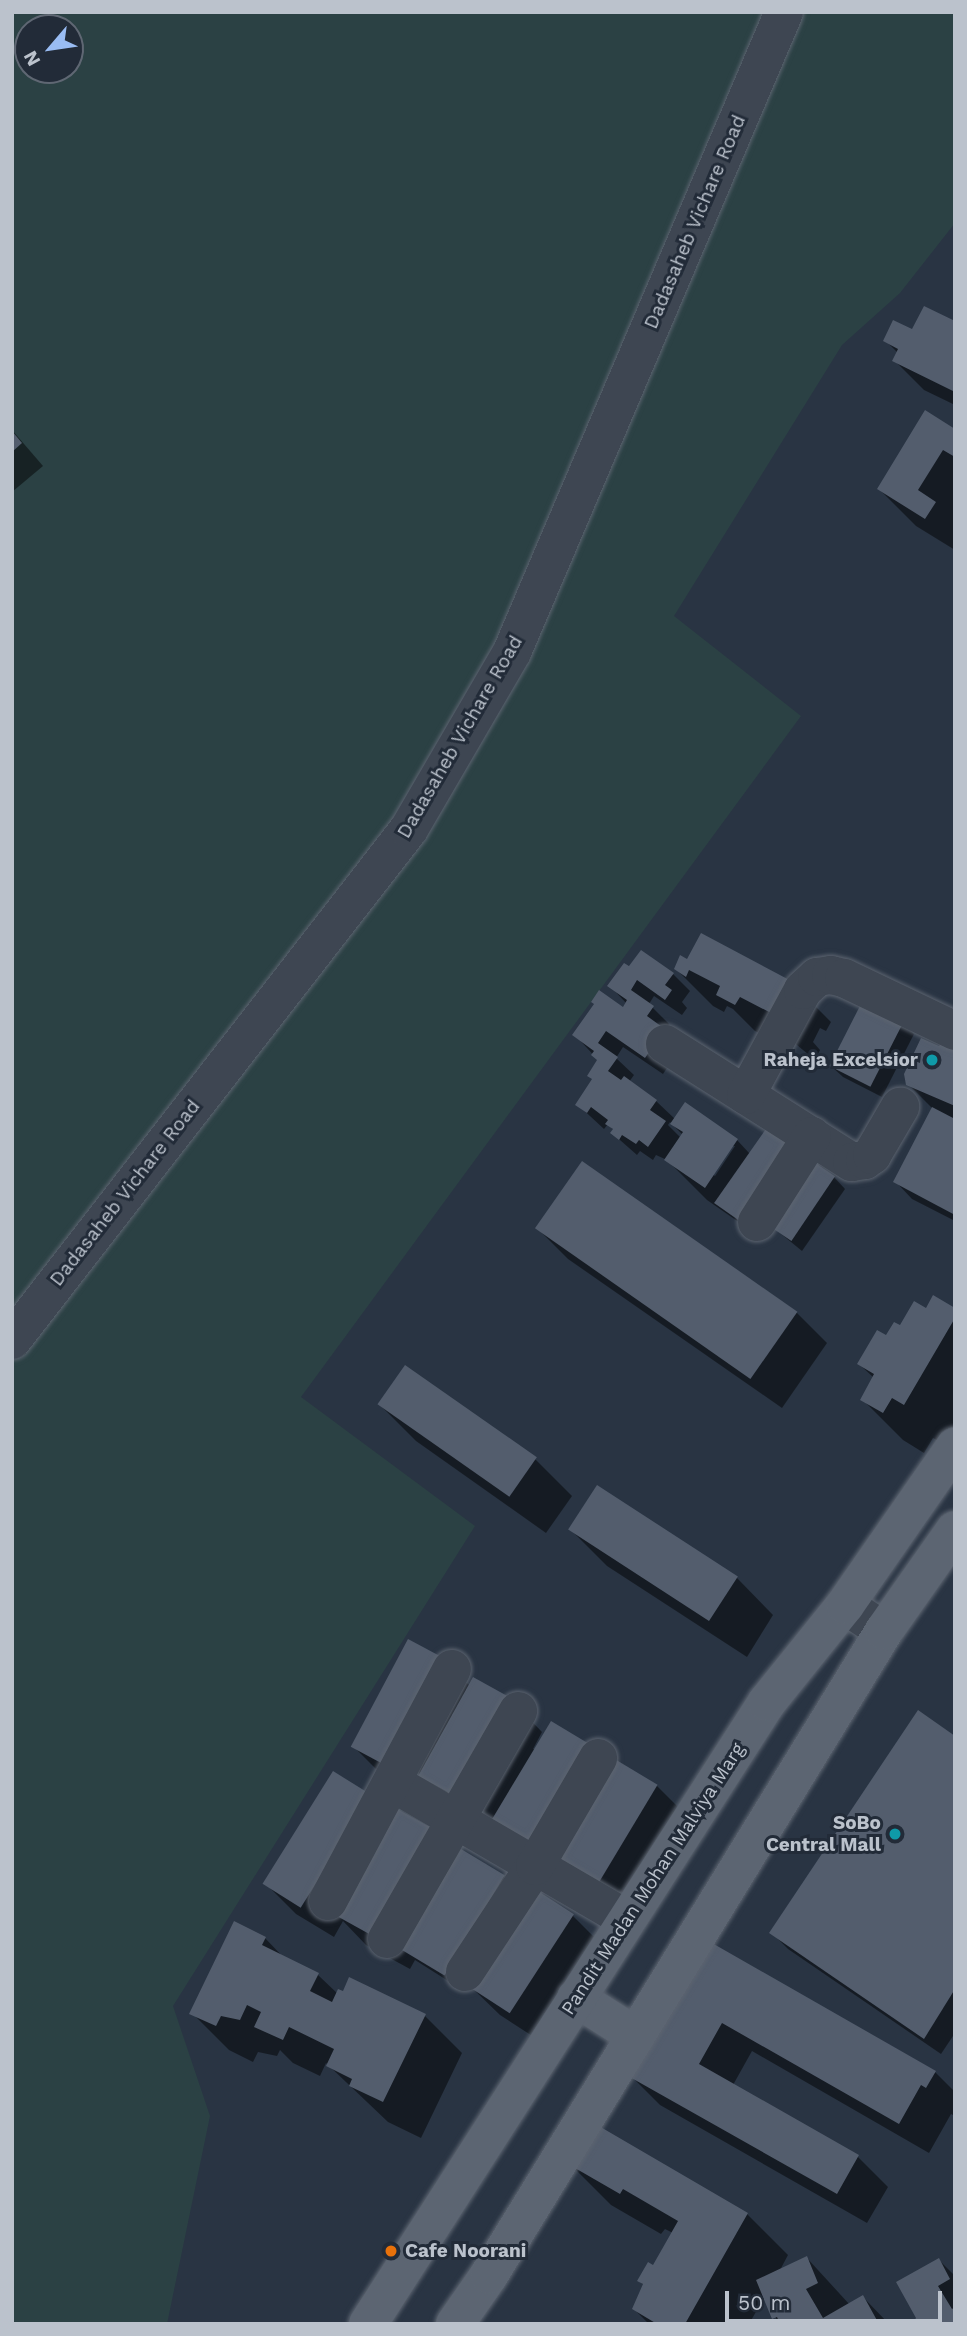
<!DOCTYPE html>
<html>
<head>
<meta charset="utf-8">
<style>
  body { margin:0 }
  #map { position:relative; width:967px; height:2336px; overflow:hidden; background:#293443; font-family:"Work Sans",sans-serif }
  div>[style] { position:absolute }
  [style*='--x'] { left:calc(var(--x)*1px); top:calc(var(--y)*1px); width:calc(var(--w)*1px); rotate:calc(var(--a)*1deg) }
  .green>* { inset:0; background:#2b4144 }
  .shadow>* { inset:0; background:#0007 }
  .building>* { inset:0; background:#535d6d; transform-origin:0 0 }
  .roads { filter:drop-shadow(0 0 2px #5c6470) drop-shadow(0 0 2px #5c6470) }
  .minor>* { height:38px; margin:-19px; padding:0 19px; transform-origin:19px; border-radius:19px; background:#3e4652 }
  .major>* { height:38px; margin:-19px; padding:0 19px; transform-origin:19px; border-radius:19px; background:#5c6572 }
  .dots>* { width:19px; height:19px; translate:-50% -50%; box-sizing:border-box; border:4px solid #222b38; border-radius:50% }
  span { translate:-50% -50%; white-space:nowrap; text-align:center; line-height:1.15; -webkit-text-stroke:6px #222b38; paint-order:stroke }
  .street-label { font-size:19px; color:#bbc2cc }
  .poi-label { font-size:19px; color:#bbc2cc; font-weight:700 }
  .right { translate:-100% -50%; text-align:right }
  .left { translate:0 -50%; text-align:left }
  .frame { position:absolute; inset:0; border:14px solid #bbc2cc; pointer-events:none }
  .north { position:absolute; left:14px; top:14px; width:70px; height:70px; box-sizing:border-box; background:#222b38; border:2px solid #5f6773; border-radius:50%; rotate:241deg; font-size:19px; font-weight:700; line-height:28px; text-align:center; color:#bbc2cc }
  .north::after { content:''; display:block; margin:auto; width:24px; height:32px; background:#99bcf3; clip-path:polygon(50% 0,100% 100%,50% 72%,0 100%) }
  .scale { position:absolute; left:725px; top:2291px; width:217px; height:32px; box-sizing:border-box; border:4px solid #bbc2cc; border-top:0; padding-left:9px; font-size:21px; line-height:24px; white-space:nowrap; color:#bbc2cc; -webkit-text-stroke:5px #222b38; paint-order:stroke }
</style>
</head>
<body>
<div id="map">
  <div class="green">
    <i style="clip-path:polygon(evenodd,12px 12px,955px 12px,955px 223px,900px 293px,842px 345px,674px 616px,801px 716px,301px 1397px,475px 1526px,173px 2006px,210px 2116px,167px 2324px,12px 2324px,12px 12px,28px 28px,70px 28px,70px 70px,28px 70px,28px 28px)"></i>
  </div>
  <div class="shadow">
    <i style="clip-path:polygon(955px 323px,955px 405px,924px 390px,894px 360px,898px 353px,885px 340px)"></i>
    <i style="clip-path:polygon(12px 430px,43px 466px,12px 492px)"></i>
    <i style="clip-path:polygon(955px 431px,955px 550px,916px 526px,879px 489px)"></i>
    <i style="clip-path:polygon(688px 961px,794px 985px,831px 1022px,826px 1031px,820px 1028px,813px 1042px,820px 1050px,815px 1060px,791px 1040px,773px 1040px,755px 1031px,733px 1009px,727px 1006px,724px 1012px,713px 1006px,676px 969px)"></i>
    <i style="clip-path:polygon(evenodd,624px 965px,673px 974px,690px 991px,682px 1002px,687px 1008px,682px 1015px,654px 996px,649px 1004px,669px 1024px,665px 1031px,681px 1047px,663px 1074px,623px 1047px,616px 1058px,634px 1075px,629px 1082px,656px 1101px,675px 1119px,737px 1140px,750px 1154px,753px 1232px,707px 1200px,667px 1160px,656px 1155px,653px 1160px,640px 1151px,637px 1155px,612px 1133px,614px 1130px,608px 1124px,604px 1129px,577px 1104px,594px 1080px,599px 1061px,575px 1035px,623px 1009px,627px 1004px,610px 986px,624px 965px,670px 1122px,683px 1135px,681px 1138px,668px 1125px,670px 1122px,624px 965px,731px 1146px,735px 1146px,715px 1176px,712px 1174px,731px 1146px)"></i>
    <i style="clip-path:polygon(903px 1023px,914px 1034px,882px 1097px,843px 1077px,831px 1066px)"></i>
    <i style="clip-path:polygon(939px 1048px,955px 1049px,955px 1221px,912px 1199px,896px 1182px,933px 1109px,908px 1084px)"></i>
    <i style="clip-path:polygon(583px 1163px,797px 1313px,827px 1343px,782px 1408px,568px 1259px,538px 1229px)"></i>
    <i style="clip-path:polygon(834px 1177px,845px 1189px,802px 1251px,769px 1224px)"></i>
    <i style="clip-path:polygon(926px 1310px,955px 1310px,955px 1429px,946px 1445px,933px 1438px,924px 1453px,903px 1440px,862px 1399px,874px 1378px,859px 1364px,887px 1338px)"></i>
    <i style="clip-path:polygon(379px 1404px,535px 1459px,572px 1496px,546px 1533px,416px 1441px)"></i>
    <i style="clip-path:polygon(570px 1529px,737px 1578px,773px 1615px,747px 1657px,607px 1566px)"></i>
    <i style="clip-path:polygon(446px 1662px,470px 1686px,513px 1702px,542px 1732px,533px 1749px,657px 1786px,687px 1816px,632px 1912px,383px 1776px,354px 1747px)"></i>
    <i style="clip-path:polygon(955px 1738px,955px 2033px,941px 2054px,788px 1949px,771px 1932px)"></i>
    <i style="clip-path:polygon(439px 1835px,459px 1855px,504px 1877px,521px 1894px,572px 1915px,602px 1945px,540px 2041px,500px 2015px,468px 1984px,464px 1991px,415px 1960px,410px 1969px,366px 1945px,343px 1921px,334px 1937px,296px 1914px,267px 1885px)"></i>
    <i style="clip-path:polygon(265px 1938px,285px 1959px,318px 1975px,338px 1994px,425px 2016px,462px 2053px,421px 2138px,388px 2122px,326px 2063px,320px 2076px,293px 2063px,280px 2050px,277px 2056px,258px 2052px,253px 2062px,229px 2050px,192px 2013px)"></i>
    <i style="clip-path:polygon(705px 1941px,935px 2072px,955px 2092px,955px 2116px,951px 2114px,929px 2153px,752px 2051px,733px 2085px,858px 2157px,888px 2187px,867px 2223px,660px 2105px,630px 2075px)"></i>
    <i style="clip-path:polygon(593px 2125px,747px 2214px,788px 2255px,779px 2272px,807px 2258px,850px 2305px,863px 2297px,889px 2324px,779px 2324px,765px 2296px,749px 2324px,649px 2324px,634px 2309px,644px 2285px,639px 2281px,654px 2267px,673px 2233px,665px 2229px,661px 2234px,611px 2205px,570px 2164px)"></i>
    <i style="clip-path:polygon(939px 2260px,955px 2276px,955px 2324px,914px 2324px)"></i>
  </div>
  <div class="building">
    <i style="clip-path:polygon(924px 306px,955px 321px,955px 392px,892px 361px,898px 349px,883px 341px,893px 320px,912px 329px)"></i>
    <i style="clip-path:polygon(925px 410px,955px 429px,955px 457px,943px 450px,918px 490px,936px 502px,925px 519px,877px 489px)"></i>
    <i style="clip-path:polygon(12px 431px,22px 443px,12px 452px)"></i>
    <i style="clip-path:polygon(701px 933px,795px 983px,771px 1013px,740px 997px,735px 1005px,716px 995px,720px 986px,689px 970px,686px 977px,674px 969px,680px 955px,687px 959px)"></i>
    <i style="clip-path:polygon(641px 950px,674px 973px,665px 985px,672px 990px,665px 1000px,637px 980px,631px 990px,654px 1006px,647px 1016px,665px 1029px,645px 1058px,606px 1031px,598px 1043px,618px 1057px,608px 1071px,621px 1080px,624px 1076px,657px 1100px,650px 1110px,666px 1121px,648px 1147px,639px 1140px,636px 1144px,622px 1135px,619px 1140px,610px 1133px,613px 1129px,605px 1124px,608px 1120px,591px 1107px,587px 1113px,575px 1105px,592px 1079px,587px 1076px,597px 1060px,591px 1055px,594px 1051px,572px 1035px,594px 1004px,591px 1002px,599px 990px,623px 1007px,627px 1000px,607px 986px,624px 963px,629px 966px)"></i>
    <i style="left:863px;top:1000px;width:46px;height:74px;rotate:27deg"></i>
    <i style="clip-path:polygon(921px 1038px,939px 1046px,944px 1041px,955px 1047px,955px 1106px,906px 1085px,904px 1074px)"></i>
    <i style="clip-path:polygon(685px 1102px,738px 1139px,705px 1188px,664px 1160px,683px 1132px,670px 1124px)"></i>
    <i style="clip-path:polygon(932px 1107px,955px 1119px,955px 1215px,893px 1182px)"></i>
    <i style="left:768px;top:1126px;width:33px;height:94px;rotate:35deg"></i>
    <i style="left:811px;top:1160px;width:29px;height:78px;rotate:34deg"></i>
    <i style="left:582px;top:1161px;width:263px;height:82px;rotate:35deg"></i>
    <i style="clip-path:polygon(933px 1295px,955px 1308px,955px 1318px,904px 1405px,892px 1398px,883px 1413px,860px 1400px,874px 1374px,857px 1364px,877px 1330px,886px 1335px,894px 1322px,900px 1325px,914px 1301px,926px 1308px)"></i>
    <i style="left:405px;top:1365px;width:161px;height:48px;rotate:35deg"></i>
    <i style="left:597px;top:1485px;width:168px;height:53px;rotate:33deg"></i>
    <i style="left:408px;top:1639px;width:44px;height:122px;rotate:28deg"></i>
    <i style="left:473px;top:1677px;width:47px;height:113px;rotate:29deg"></i>
    <i style="clip-path:polygon(918px 1710px,955px 1736px,955px 1989px,924px 2039px,769px 1933px)"></i>
    <i style="left:551px;top:1721px;width:50px;height:116px;rotate:31deg"></i>
    <i style="left:613px;top:1758px;width:52px;height:114px;rotate:31deg"></i>
    <i style="left:333px;top:1771px;width:45px;height:133px;rotate:32deg"></i>
    <i style="left:392px;top:1806px;width:55px;height:123px;rotate:29deg"></i>
    <i style="left:461px;top:1849px;width:51px;height:117px;rotate:31deg"></i>
    <i style="left:532px;top:1887px;width:50px;height:118px;rotate:33deg"></i>
    <i style="clip-path:polygon(234px 1921px,266px 1937px,262px 1945px,319px 1973px,310px 1991px,332px 2002px,338px 1989px,343px 1991px,349px 1977px,426px 2014px,383px 2102px,349px 2086px,352px 2079px,326px 2066px,334px 2049px,289px 2027px,283px 2040px,254px 2027px,261px 2012px,247px 2005px,240px 2020px,221px 2016px,216px 2026px,189px 2014px)"></i>
    <i style="clip-path:polygon(705px 1939px,936px 2071px,926px 2088px,921px 2085px,899px 2124px,722px 2023px,699px 2064px,859px 2155px,837px 2194px,628px 2076px)"></i>
    <i style="clip-path:polygon(592px 2122px,748px 2213px,685px 2324px,657px 2324px,632px 2309px,643px 2284px,637px 2281px,648px 2262px,653px 2265px,678px 2221px,623px 2189px,620px 2194px,568px 2164px)"></i>
    <i style="clip-path:polygon(807px 2256px,818px 2283px,806px 2289px,823px 2318px,863px 2295px,879px 2324px,780px 2324px,777px 2317px,772px 2319px,756px 2280px)"></i>
    <i style="clip-path:polygon(939px 2258px,950px 2279px,938px 2286px,952px 2309px,955px 2307px,955px 2324px,912px 2324px,916px 2318px,896px 2282px)"></i>
  </div>
  <div class="roads">
    <div class="minor">
      <i style="--x:665;--y:1044;--w:221;--a:32.3"></i>
      <i style="--x:852;--y:1162;--w:13;--a:-9"></i>
      <i style="--x:865;--y:1160;--w:9;--a:-36"></i>
      <i style="--x:872;--y:1155;--w:56;--a:-59.7"></i>
      <i style="--x:746;--y:1095;--w:119;--a:-61.5"></i>
      <i style="--x:803;--y:990;--w:19;--a:-43"></i>
      <i style="--x:817;--y:977;--w:14;--a:-8"></i>
      <i style="--x:831;--y:975;--w:13;--a:13"></i>
      <i style="--x:844;--y:978;--w:123;--a:25.5"></i>
      <i style="--x:757;--y:1222;--w:102;--a:-57.4"></i>
      <i style="--x:12;--y:1340;--w:647;--a:-52.16"></i>
      <i style="--x:409;--y:829;--w:205;--a:-59.8"></i>
      <i style="--x:512;--y:652;--w:695;--a:-66.97"></i>
      <i style="--x:845;--y:1605;--w:47;--a:33.7"></i>
      <i style="--x:393;--y:1783;--w:271;--a:30.2"></i>
      <i style="--x:328;--y:1901;--w:263;--a:-61.9"></i>
      <i style="--x:387;--y:1939;--w:263;--a:-60.1"></i>
      <i style="--x:465;--y:1972;--w:127;--a:-56.6"></i>
      <i style="--x:535;--y:1866;--w:125;--a:-59.7"></i>
    </div>
    <div class="major">
      <i style="--x:576;--y:1998;--w:71;--a:32.3"></i>
      <i style="--x:368;--y:2324;--w:739;--a:-57.32"></i>
      <i style="--x:767;--y:1702;--w:124;--a:-51.2"></i>
      <i style="--x:845;--y:1605;--w:193;--a:-55.2"></i>
      <i style="--x:455;--y:2324;--w:60;--a:-55.2"></i>
      <i style="--x:489;--y:2275;--w:755;--a:-58.48"></i>
      <i style="--x:884;--y:1631;--w:123;--a:-54.9"></i>
    </div>
  </div>
  <div class="dots">
    <i style="left:932px;top:1060px;background:#0f9aa8"></i>
    <i style="left:895px;top:1834px;background:#0f9aa8"></i>
    <i style="left:391px;top:2251px;background:#e8710a"></i>
  </div>
  <div class="street-label">
    <span style="left:695px;top:222px;rotate:-67deg">Dadasaheb Vichare Road</span>
    <span style="left:460px;top:737px;rotate:-60deg">Dadasaheb Vichare Road</span>
    <span style="left:125px;top:1193px;rotate:-52deg">Dadasaheb Vichare Road</span>
    <span style="left:653px;top:1879px;rotate:-57deg">Pandit Madan Mohan Malviya Marg</span>
  </div>
  <div class="poi-label">
    <span class="right" style="left:918px;top:1060px">Raheja Excelsior</span>
    <span class="right" style="left:881px;top:1834px">SoBo<br>Central Mall</span>
    <span class="left" style="left:405px;top:2251px">Cafe Noorani</span>
  </div>
  <div class="frame"></div>
  <div class="north">N</div>
  <div class="scale">50 m</div>
</div>
</body>
</html>
